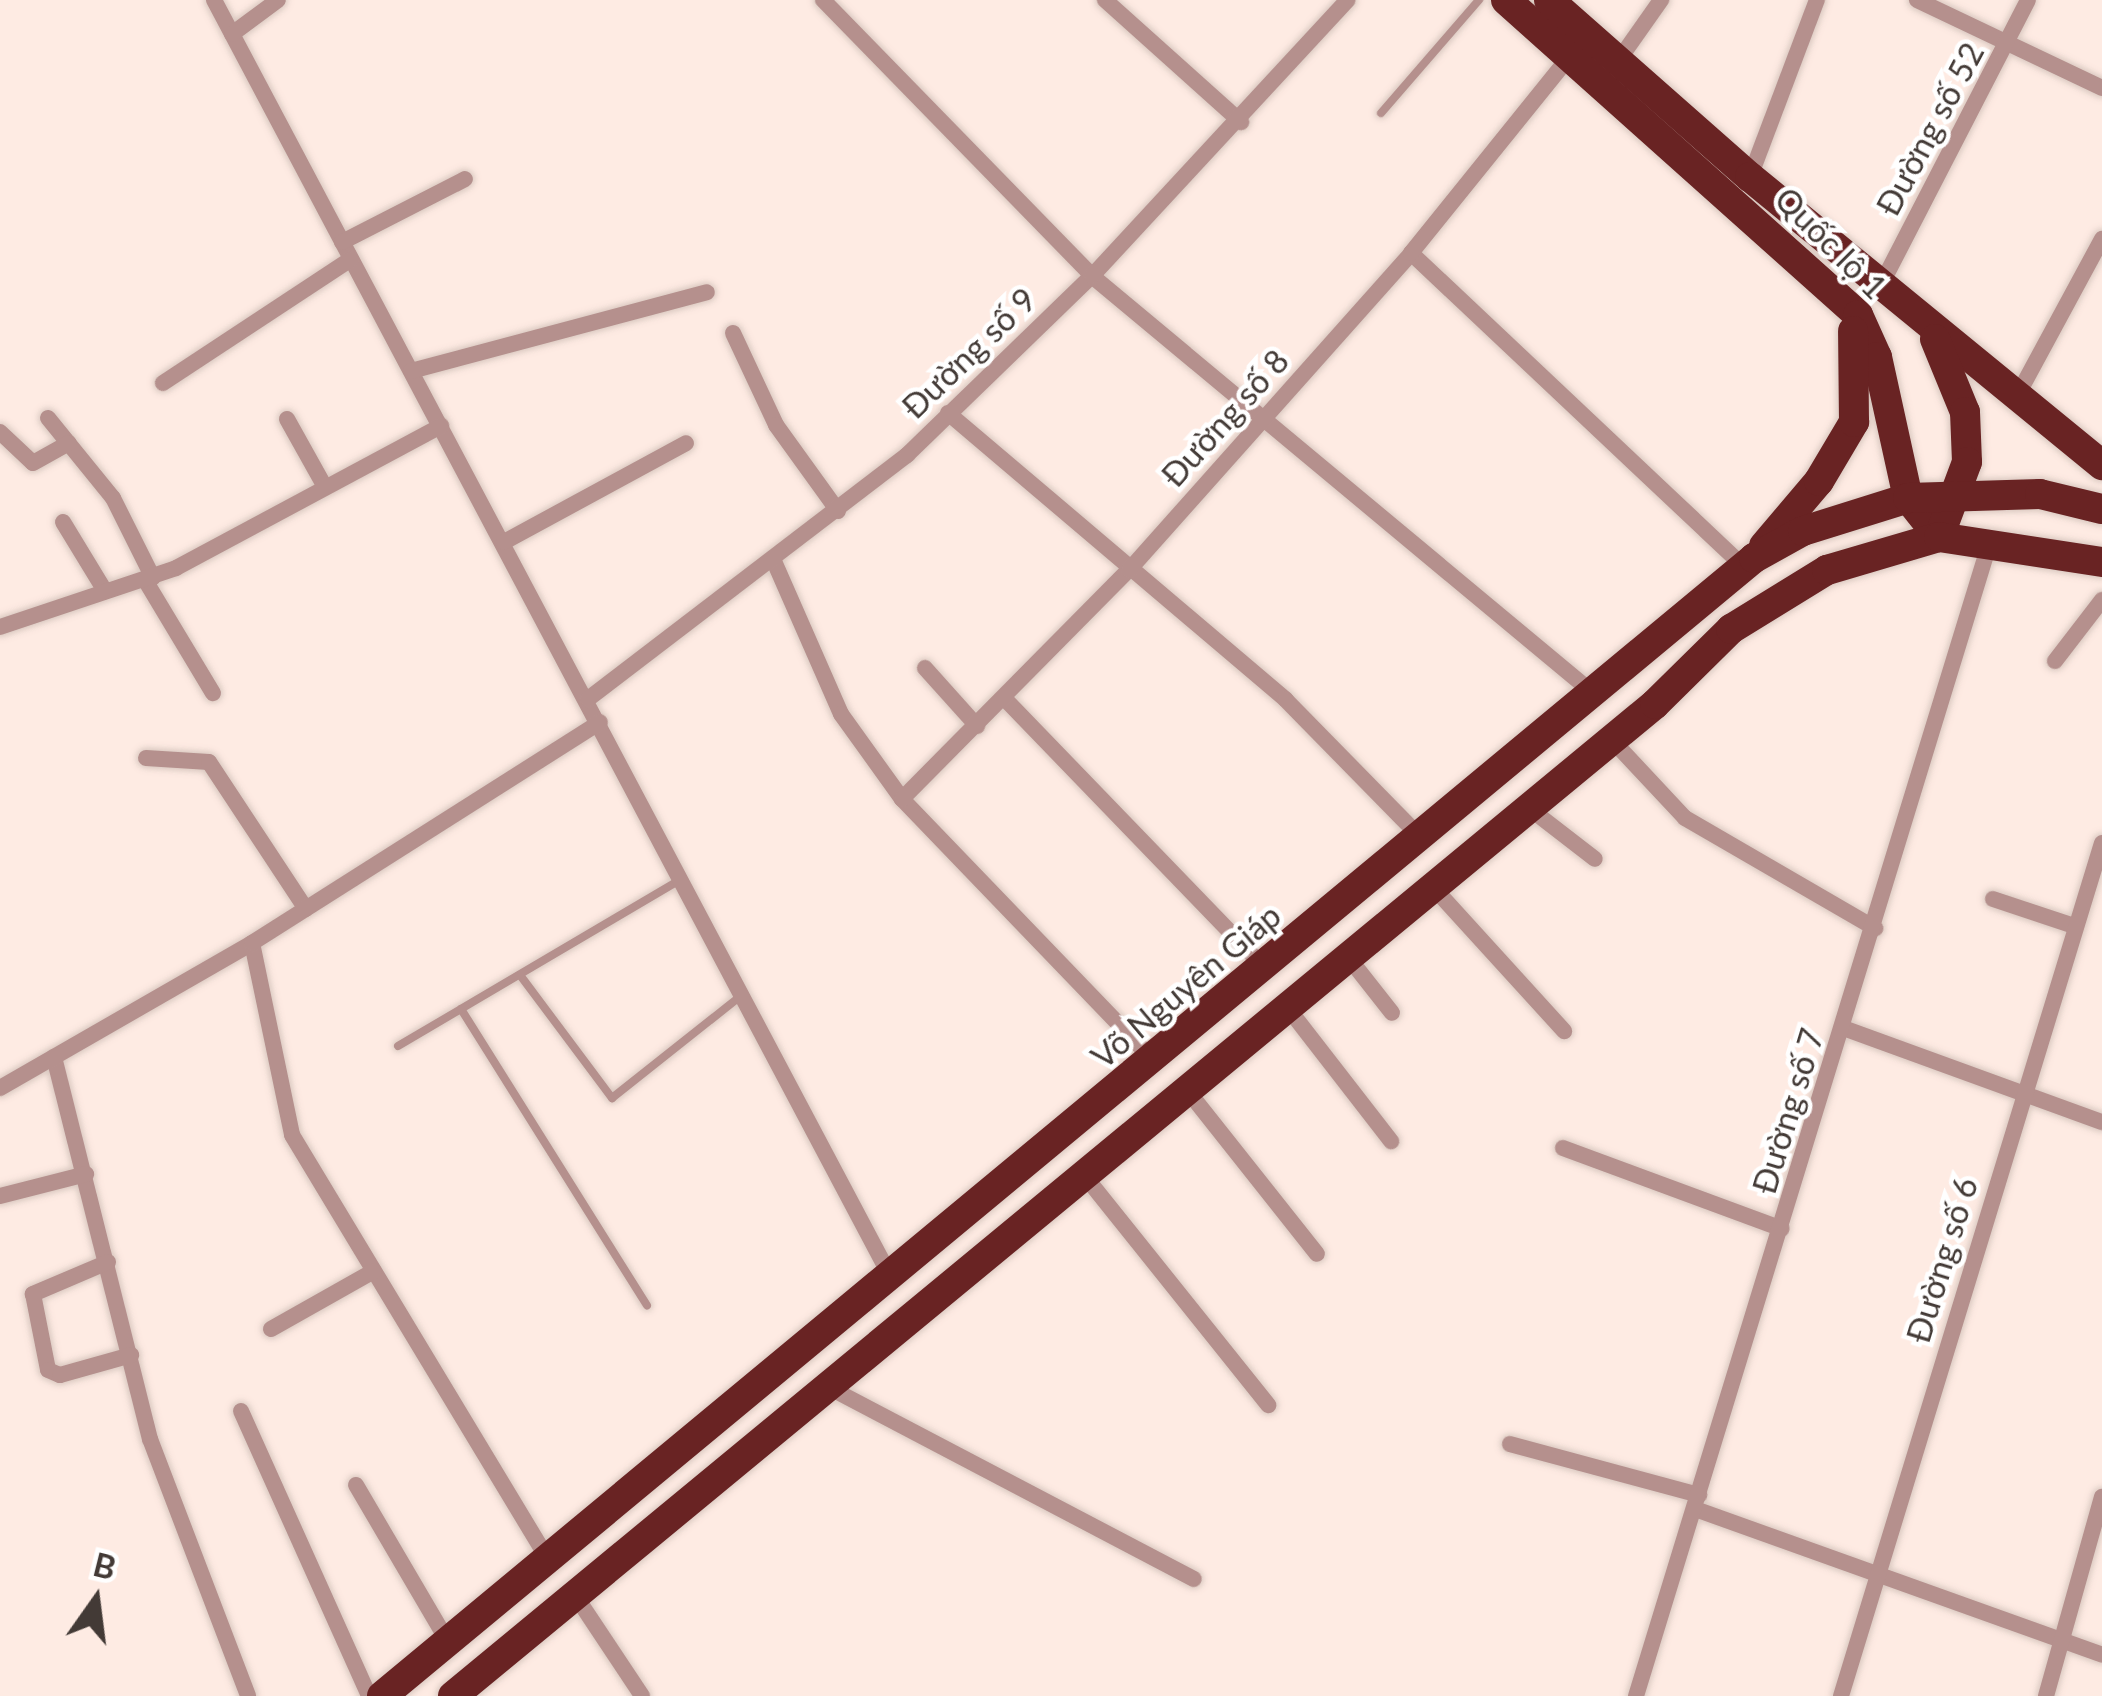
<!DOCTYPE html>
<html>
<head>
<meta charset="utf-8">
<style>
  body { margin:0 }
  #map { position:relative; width:2102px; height:1696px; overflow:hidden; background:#feebe3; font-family:Lato,sans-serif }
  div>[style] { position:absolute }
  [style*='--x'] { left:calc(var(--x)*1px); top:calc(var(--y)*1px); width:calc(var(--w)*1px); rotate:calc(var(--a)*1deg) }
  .roads { filter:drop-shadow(0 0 3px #d9c8c0) drop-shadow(0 0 3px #d9c8c0) }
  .lane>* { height:8px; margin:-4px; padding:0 4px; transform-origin:4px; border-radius:4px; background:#b5908d }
  .street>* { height:16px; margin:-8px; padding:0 8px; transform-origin:8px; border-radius:8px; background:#b5908d }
  .highway>* { height:30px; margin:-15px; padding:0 15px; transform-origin:15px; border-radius:15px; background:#692323 }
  span { translate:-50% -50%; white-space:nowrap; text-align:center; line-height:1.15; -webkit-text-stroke:9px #fff; paint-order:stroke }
  .street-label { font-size:33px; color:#433a36 }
  .north { position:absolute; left:36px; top:1540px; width:120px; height:120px; -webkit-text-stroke:9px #fff; paint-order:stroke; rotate:14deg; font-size:33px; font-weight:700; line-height:48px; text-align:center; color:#433a36 }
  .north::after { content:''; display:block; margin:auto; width:42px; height:54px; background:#433a36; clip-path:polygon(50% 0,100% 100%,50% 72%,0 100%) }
</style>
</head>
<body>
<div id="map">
  <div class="roads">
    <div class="lane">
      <i style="--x:1381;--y:113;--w:150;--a:-49.1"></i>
      <i style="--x:520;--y:975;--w:154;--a:53.2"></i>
      <i style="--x:612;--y:1098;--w:166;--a:-38.4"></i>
      <i style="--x:461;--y:1009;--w:350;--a:57.9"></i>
      <i style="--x:398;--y:1046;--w:329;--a:-30.5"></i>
    </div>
    <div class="street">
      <i style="--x:214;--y:0;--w:1442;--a:62.08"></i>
      <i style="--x:823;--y:0;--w:385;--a:45.7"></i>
      <i style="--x:1092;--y:276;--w:645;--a:39.78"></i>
      <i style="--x:1105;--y:0;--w:183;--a:41.9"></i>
      <i style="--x:1917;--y:0;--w:205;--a:25.4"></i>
      <i style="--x:232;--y:34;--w:57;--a:-36.5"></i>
      <i style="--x:1618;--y:61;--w:75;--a:-54.8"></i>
      <i style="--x:1750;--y:177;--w:189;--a:-69.3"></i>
      <i style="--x:342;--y:242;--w:138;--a:-27.1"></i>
      <i style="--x:1411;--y:253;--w:456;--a:43.3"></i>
      <i style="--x:1882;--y:283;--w:318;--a:-62.7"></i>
      <i style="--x:733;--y:333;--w:102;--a:64.9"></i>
      <i style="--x:776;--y:425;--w:106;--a:54.2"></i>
      <i style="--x:411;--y:371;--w:306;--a:-14.9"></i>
      <i style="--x:163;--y:383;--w:225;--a:-33.4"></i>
      <i style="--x:2016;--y:398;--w:181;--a:-61.6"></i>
      <i style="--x:948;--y:413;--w:443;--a:40.3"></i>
      <i style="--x:1286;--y:700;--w:190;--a:45.6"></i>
      <i style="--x:48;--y:418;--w:103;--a:50.9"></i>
      <i style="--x:113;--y:498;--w:89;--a:63.4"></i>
      <i style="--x:287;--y:419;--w:78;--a:60.8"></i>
      <i style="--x:0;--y:432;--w:45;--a:43.2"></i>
      <i style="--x:33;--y:463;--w:41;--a:-29.1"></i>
      <i style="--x:63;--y:522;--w:81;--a:58.7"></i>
      <i style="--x:504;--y:542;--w:207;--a:-28.5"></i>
      <i style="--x:773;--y:559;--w:169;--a:66.3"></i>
      <i style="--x:841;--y:714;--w:105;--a:54.3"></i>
      <i style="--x:902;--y:799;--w:364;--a:46.1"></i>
      <i style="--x:145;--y:580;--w:132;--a:59"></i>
      <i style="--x:0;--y:627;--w:186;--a:-18.5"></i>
      <i style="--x:176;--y:568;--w:301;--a:-28.2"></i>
      <i style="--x:2055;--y:661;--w:77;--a:-52.4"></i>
      <i style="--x:925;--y:668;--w:78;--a:48.1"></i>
      <i style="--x:588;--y:699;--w:402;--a:-37.4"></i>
      <i style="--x:907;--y:455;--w:257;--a:-44.1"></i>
      <i style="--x:1092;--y:276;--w:376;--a:-47.2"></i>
      <i style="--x:1005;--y:699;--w:373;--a:46"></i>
      <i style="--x:1612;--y:740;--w:107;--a:46.9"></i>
      <i style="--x:1685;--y:818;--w:220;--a:30.1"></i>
      <i style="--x:146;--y:758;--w:63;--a:3.6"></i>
      <i style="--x:209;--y:762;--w:176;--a:56.6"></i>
      <i style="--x:902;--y:799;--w:322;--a:-45.3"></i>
      <i style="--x:1129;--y:570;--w:424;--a:-48.3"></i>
      <i style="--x:1411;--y:253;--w:253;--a:-51.1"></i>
      <i style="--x:1529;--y:808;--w:83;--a:37.7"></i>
      <i style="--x:1433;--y:887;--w:195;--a:47.7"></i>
      <i style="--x:1993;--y:899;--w:85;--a:18.4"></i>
      <i style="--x:252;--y:943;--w:196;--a:78.2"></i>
      <i style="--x:292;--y:1135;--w:496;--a:58.9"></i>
      <i style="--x:1348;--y:957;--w:71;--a:51.8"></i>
      <i style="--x:1287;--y:1007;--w:170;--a:52.2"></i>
      <i style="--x:1846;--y:1029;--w:272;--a:20"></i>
      <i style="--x:54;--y:1057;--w:394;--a:75.9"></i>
      <i style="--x:150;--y:1439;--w:275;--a:69.1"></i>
      <i style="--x:0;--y:1088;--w:291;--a:-29.9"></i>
      <i style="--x:252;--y:943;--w:412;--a:-32.4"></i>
      <i style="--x:1187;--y:1090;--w:209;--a:51.6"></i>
      <i style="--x:1563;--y:1148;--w:233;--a:20.3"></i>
      <i style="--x:1084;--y:1175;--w:295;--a:51.3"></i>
      <i style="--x:0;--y:1196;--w:89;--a:-14.3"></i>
      <i style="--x:108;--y:1262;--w:82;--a:156.9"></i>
      <i style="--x:33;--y:1294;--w:77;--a:78.8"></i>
      <i style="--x:48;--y:1370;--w:13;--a:23"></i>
      <i style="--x:60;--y:1375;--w:74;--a:-15.7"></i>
      <i style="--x:271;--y:1329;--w:118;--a:-29.4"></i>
      <i style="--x:828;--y:1387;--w:413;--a:27.7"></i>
      <i style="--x:241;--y:1411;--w:312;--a:65.8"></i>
      <i style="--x:1510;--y:1444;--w:196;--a:15.1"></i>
      <i style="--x:356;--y:1485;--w:182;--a:59.6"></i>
      <i style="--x:1695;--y:1509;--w:432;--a:19.7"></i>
      <i style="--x:575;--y:1595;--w:121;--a:56.4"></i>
      <i style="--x:1636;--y:1696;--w:1207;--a:-72.95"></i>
      <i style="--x:1841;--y:1696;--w:892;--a:-72.99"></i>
      <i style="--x:2046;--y:1696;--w:207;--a:-74.3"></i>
    </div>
    <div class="highway">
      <i style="--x:1506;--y:0;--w:472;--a:41.8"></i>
      <i style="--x:1858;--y:315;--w:46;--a:65.7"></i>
      <i style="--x:1877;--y:357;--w:144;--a:77.6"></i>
      <i style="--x:1908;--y:498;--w:50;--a:51.5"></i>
      <i style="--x:1549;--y:0;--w:268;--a:41.4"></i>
      <i style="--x:1750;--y:177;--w:455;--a:39.3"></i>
      <i style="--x:1935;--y:339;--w:79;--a:67.7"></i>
      <i style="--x:1965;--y:412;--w:50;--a:87.7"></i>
      <i style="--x:1967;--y:462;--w:80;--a:110.5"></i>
      <i style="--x:1764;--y:546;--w:85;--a:-49.8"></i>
      <i style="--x:1819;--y:481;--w:69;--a:-59.3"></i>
      <i style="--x:1854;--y:422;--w:91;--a:-90.6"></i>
      <i style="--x:382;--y:1696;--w:1783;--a:-39.67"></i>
      <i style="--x:1754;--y:558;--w:56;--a:-28.9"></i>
      <i style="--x:1803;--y:531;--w:110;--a:-17.4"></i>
      <i style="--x:1908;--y:498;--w:132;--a:-1.7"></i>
      <i style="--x:2040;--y:494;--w:64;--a:13.6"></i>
      <i style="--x:453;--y:1696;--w:1558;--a:-39.53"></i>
      <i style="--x:1655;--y:704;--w:107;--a:-44.6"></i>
      <i style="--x:1731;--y:629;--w:113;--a:-31.6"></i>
      <i style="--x:1827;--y:570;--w:117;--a:-16.4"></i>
      <i style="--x:1939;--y:537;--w:165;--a:8.7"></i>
    </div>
  </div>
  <div class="street-label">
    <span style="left:1930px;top:129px;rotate:-62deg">Đường số 52</span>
    <span style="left:1831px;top:243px;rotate:45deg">Quốc lộ 1</span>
    <span style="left:969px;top:353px;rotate:-44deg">Đường số 9</span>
    <span style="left:1225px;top:418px;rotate:-48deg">Đường số 8</span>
    <span style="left:1186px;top:986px;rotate:-40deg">Võ Nguyên Giáp</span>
    <span style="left:1788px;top:1111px;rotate:-73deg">Đường số 7</span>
    <span style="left:1942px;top:1260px;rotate:-73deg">Đường số 6</span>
  </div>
  <div class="north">B</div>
</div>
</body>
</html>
